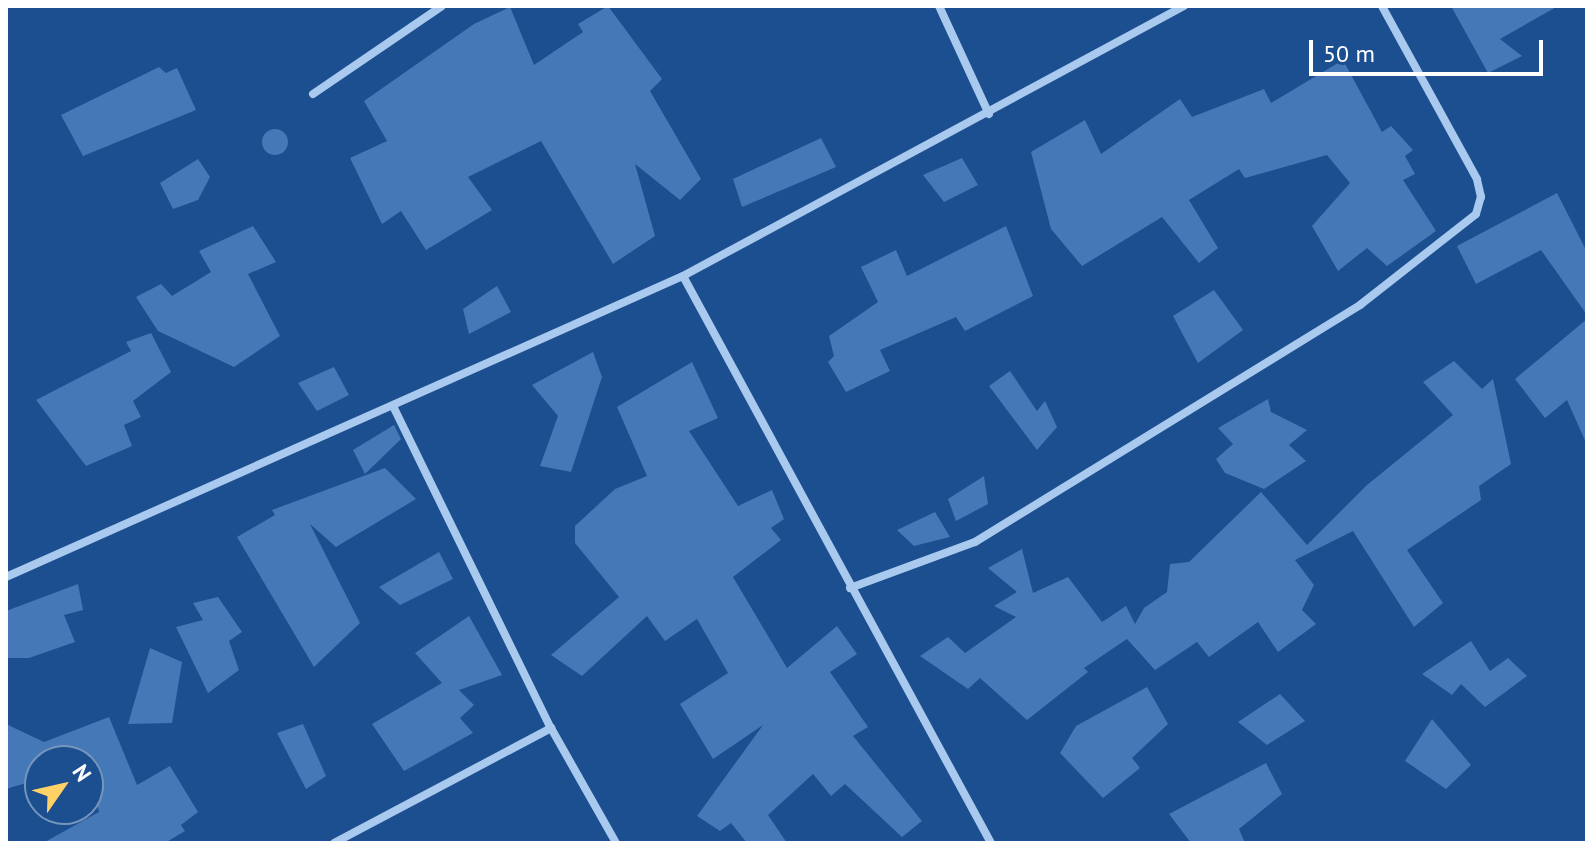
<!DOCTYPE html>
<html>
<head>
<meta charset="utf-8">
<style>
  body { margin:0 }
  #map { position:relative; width:1593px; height:849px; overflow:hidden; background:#1b4f8f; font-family:"PT Sans",sans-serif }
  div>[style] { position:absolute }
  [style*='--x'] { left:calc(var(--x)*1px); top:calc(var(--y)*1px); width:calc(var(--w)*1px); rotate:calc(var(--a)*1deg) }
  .building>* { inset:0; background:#4478b7 }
  .round { border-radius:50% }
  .minor>* { height:8px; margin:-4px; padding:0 4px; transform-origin:4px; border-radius:4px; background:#a9c9ee }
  span { translate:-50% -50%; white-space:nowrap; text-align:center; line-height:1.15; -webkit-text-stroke:6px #1b4f8f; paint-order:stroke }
  .frame { position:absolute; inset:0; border:8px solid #fff; pointer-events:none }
  .north { position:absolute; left:24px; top:745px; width:80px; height:80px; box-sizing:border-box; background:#1b4f8f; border:2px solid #7695bc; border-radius:50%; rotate:56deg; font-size:22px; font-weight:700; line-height:32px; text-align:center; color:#fff }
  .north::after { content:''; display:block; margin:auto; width:28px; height:36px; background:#ffd166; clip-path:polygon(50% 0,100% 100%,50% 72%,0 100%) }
  .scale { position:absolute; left:1309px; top:40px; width:234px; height:36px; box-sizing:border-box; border:4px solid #fff; border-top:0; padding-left:10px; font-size:24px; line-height:28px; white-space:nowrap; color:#fff; -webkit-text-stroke:6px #1b4f8f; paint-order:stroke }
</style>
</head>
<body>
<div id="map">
  <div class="building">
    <i style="clip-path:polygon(608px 6px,662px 79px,650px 91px,701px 179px,680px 200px,635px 164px,655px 236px,613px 264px,541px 141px,468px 177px,492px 210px,426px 250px,401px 211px,382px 224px,350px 158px,387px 141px,364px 101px,474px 24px,510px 7px,534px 65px,583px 32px,578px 24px)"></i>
    <i style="clip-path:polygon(1451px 6px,1558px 6px,1500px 39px,1522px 56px,1488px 73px)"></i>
    <i style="clip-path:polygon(1343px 60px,1382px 132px,1391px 126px,1413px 150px,1405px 156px,1415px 174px,1403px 180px,1436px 231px,1387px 266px,1367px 248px,1338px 271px,1312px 226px,1350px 183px,1327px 155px,1245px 178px,1239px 169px,1189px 200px,1218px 248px,1199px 263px,1162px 217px,1082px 266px,1051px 229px,1031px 152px,1085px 120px,1101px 154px,1180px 99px,1192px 117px,1264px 89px,1271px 103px)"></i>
    <i style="clip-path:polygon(159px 67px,166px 73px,177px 68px,196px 110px,83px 156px,61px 115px)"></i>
    <i class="round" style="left:262px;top:129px;width:26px;height:26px"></i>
    <i style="clip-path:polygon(821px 138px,836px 167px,742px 207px,733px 179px)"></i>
    <i style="clip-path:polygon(962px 158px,978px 185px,944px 202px,923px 175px)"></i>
    <i style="clip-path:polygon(198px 159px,210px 177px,198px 200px,173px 209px,160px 183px)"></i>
    <i style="clip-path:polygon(1557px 193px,1587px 252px,1587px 315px,1541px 250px,1476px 284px,1457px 246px)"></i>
    <i style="clip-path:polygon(253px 226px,276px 262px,248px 274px,280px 336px,234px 367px,158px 331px,136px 297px,161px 284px,172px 296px,211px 272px,199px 251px)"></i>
    <i style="clip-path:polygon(1006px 226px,1033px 296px,965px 331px,956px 317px,880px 350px,890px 371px,846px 392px,828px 362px,834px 356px,829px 336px,878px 302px,861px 267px,896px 250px,907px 276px)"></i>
    <i style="clip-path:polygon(497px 286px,511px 312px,469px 334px,463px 309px)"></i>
    <i style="clip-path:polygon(1214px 290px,1243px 330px,1198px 363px,1173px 316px)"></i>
    <i style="clip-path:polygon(1587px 319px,1587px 445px,1567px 400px,1545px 418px,1515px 379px)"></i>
    <i style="clip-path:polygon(151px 333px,171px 372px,133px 401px,141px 417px,124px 425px,132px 446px,86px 466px,36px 400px,131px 351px,126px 342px)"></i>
    <i style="clip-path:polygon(593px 352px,602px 377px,571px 472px,540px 466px,558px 416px,532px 385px)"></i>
    <i style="clip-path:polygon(1454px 361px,1482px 389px,1493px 379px,1511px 464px,1479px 486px,1481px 500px,1407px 550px,1443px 603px,1414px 627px,1353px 531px,1295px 560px,1314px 585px,1302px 610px,1316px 624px,1278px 652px,1258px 622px,1209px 657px,1197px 642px,1155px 670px,1127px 639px,1084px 668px,1088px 672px,1027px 720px,980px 678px,968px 689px,920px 656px,948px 637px,965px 653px,1016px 617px,994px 606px,1017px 592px,988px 568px,1022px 549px,1033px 593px,1068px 577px,1102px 622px,1126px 606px,1135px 624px,1144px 608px,1167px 592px,1170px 564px,1189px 562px,1261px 492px,1307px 545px,1367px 485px,1453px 415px,1423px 382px)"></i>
    <i style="clip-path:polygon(692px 362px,718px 418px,689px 431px,738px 506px,772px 490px,784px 519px,771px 528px,781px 540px,733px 577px,787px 668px,837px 626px,857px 654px,830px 672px,868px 727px,853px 736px,922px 821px,902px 837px,845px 784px,831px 796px,813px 774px,768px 815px,787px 843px,747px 843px,731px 823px,720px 831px,697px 816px,763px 725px,713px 759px,680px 704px,728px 673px,697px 619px,665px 641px,647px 616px,582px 676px,551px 655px,619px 597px,575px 543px,575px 526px,615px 489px,647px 476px,617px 407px)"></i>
    <i style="clip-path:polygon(334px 367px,349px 395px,317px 411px,298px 383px)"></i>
    <i style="clip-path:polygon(1010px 371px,1037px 411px,1045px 401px,1057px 427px,1037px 450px,989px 386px)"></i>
    <i style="clip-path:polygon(1268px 399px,1271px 412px,1307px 430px,1289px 445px,1306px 461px,1264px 489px,1225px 473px,1216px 459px,1233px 444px,1218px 428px)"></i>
    <i style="clip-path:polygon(394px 425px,401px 439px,365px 474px,353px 450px)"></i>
    <i style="clip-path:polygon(385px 468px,416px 499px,336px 547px,310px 524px,360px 623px,314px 667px,237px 537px,275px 515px,272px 510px)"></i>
    <i style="clip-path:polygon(984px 476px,988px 504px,956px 521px,948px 499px)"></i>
    <i style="clip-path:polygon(935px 512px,950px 537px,914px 546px,897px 530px)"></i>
    <i style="clip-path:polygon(439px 552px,453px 579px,400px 605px,379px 587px)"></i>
    <i style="clip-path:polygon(78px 584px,83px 610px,64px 615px,75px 642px,29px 658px,6px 658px,6px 611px)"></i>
    <i style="clip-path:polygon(218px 597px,242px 632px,229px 641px,239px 670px,208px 693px,176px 627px,203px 620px,193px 603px)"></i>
    <i style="clip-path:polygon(469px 616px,502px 675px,459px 690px,474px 705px,460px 718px,473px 733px,404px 771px,372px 724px,442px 683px,415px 653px)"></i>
    <i style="clip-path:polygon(1471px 641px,1490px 671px,1508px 658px,1527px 676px,1485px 707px,1461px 684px,1452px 695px,1422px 674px)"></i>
    <i style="clip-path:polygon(150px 648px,182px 662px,172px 723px,128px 724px)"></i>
    <i style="clip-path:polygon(1147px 687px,1168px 724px,1132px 758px,1140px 768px,1103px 798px,1060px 753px,1076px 726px)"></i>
    <i style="clip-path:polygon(1280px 694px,1305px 721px,1267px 745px,1238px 722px)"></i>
    <i style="clip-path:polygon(109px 717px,137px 785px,170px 766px,198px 812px,181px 825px,185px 831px,165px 843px,43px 843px,99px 812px,88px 761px,40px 761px,33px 781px,6px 789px,6px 724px,44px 742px)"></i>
    <i style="clip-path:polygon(1432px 719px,1471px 765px,1446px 789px,1405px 761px)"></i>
    <i style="clip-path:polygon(303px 724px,326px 776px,306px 789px,277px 733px)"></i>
    <i style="clip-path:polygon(1266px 763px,1282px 794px,1239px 829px,1245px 843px,1191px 843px,1169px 814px)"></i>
  </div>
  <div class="minor">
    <i style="--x:939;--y:6;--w:119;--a:65.2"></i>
    <i style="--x:313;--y:94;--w:156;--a:-34.3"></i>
    <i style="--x:683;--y:276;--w:645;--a:61.49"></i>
    <i style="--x:393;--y:406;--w:359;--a:63.9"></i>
    <i style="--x:551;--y:728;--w:132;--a:60.5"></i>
    <i style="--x:6;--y:577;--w:741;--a:-23.97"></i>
    <i style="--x:683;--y:276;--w:569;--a:-28.32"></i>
    <i style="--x:850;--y:588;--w:133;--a:-20.2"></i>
    <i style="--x:975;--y:542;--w:452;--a:-31.6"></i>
    <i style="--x:1360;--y:305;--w:147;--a:-38.1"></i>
    <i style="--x:1476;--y:214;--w:18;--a:-74"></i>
    <i style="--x:1481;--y:197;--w:18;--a:-103"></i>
    <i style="--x:1477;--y:179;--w:197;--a:-118.8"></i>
    <i style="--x:334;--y:843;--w:246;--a:-27.9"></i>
  </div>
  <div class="frame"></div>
  <div class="north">N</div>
  <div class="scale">50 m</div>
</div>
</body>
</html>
